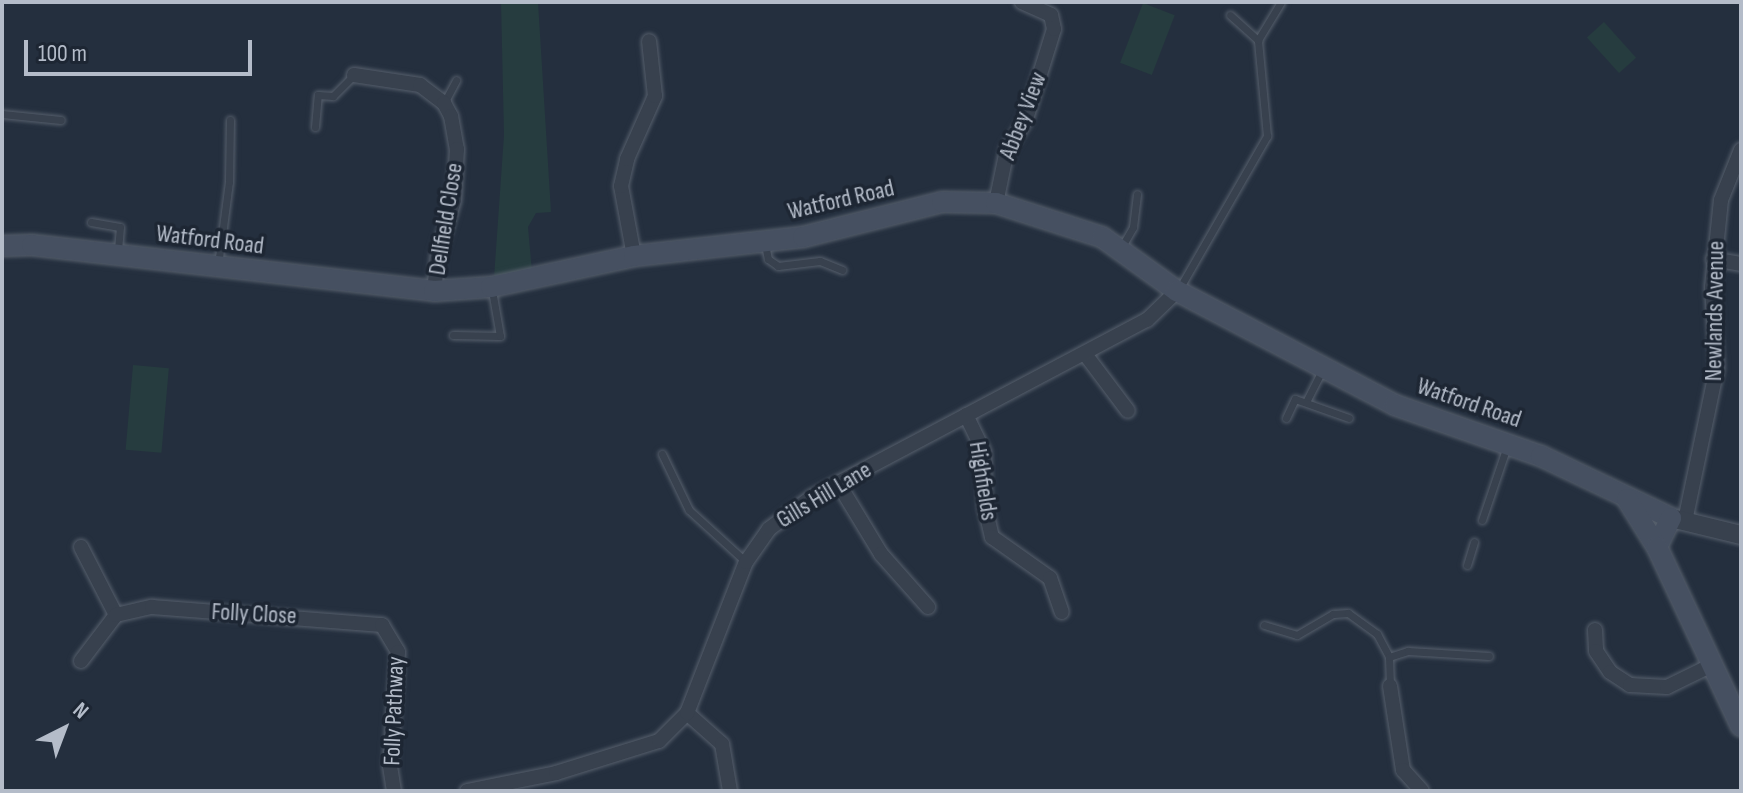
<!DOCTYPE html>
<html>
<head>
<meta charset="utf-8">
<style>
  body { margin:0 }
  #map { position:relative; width:1743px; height:793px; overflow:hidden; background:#242f3e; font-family:"Sofia Sans Condensed",sans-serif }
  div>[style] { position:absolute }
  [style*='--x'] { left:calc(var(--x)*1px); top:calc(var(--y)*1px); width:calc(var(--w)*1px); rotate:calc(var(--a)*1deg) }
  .green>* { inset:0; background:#263c3f; transform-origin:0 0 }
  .roads { filter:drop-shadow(0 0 2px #565f6c) drop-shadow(0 0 2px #565f6c) }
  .service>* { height:7px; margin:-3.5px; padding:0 3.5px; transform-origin:3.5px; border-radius:3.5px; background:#38414e }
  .minor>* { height:14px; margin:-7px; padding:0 7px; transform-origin:7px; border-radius:7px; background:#38414e }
  .tertiary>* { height:18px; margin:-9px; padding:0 9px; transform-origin:9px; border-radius:9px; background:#38414e }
  .secondary>* { height:20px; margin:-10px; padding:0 10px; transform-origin:10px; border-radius:10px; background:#465061 }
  span { translate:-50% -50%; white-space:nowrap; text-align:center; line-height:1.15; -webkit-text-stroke:7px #1d2633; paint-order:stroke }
  .street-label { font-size:24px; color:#b4bcc9 }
  .frame { position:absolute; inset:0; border:4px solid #b4bcc9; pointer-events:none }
  .north { position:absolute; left:24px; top:689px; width:80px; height:80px; -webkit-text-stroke:6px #1d2633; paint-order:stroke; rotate:42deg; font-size:22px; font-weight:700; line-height:32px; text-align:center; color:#b4bcc9 }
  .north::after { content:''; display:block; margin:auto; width:28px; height:36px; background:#b4bcc9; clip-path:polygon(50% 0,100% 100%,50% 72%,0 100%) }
  .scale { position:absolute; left:24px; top:40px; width:228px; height:36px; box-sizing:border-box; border:4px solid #b4bcc9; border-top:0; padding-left:10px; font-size:24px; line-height:28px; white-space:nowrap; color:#b4bcc9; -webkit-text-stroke:6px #1d2633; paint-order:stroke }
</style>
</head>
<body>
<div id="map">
  <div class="green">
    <i style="clip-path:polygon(501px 2px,538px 2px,551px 212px,536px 213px,528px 227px,532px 272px,494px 278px,504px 135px)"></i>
    <i style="left:1143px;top:3px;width:34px;height:64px;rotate:21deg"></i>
    <i style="left:1604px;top:22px;width:48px;height:23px;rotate:48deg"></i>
    <i style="left:133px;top:365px;width:36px;height:85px;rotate:5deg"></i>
  </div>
  <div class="roads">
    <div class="service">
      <i style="--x:1230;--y:15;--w:38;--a:42"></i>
      <i style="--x:444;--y:103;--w:26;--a:-62"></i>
      <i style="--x:2;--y:114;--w:59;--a:5.8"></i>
      <i style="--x:315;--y:127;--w:32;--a:-85"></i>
      <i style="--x:318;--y:95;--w:15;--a:4"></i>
      <i style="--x:333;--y:96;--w:30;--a:-45"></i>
      <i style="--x:91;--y:222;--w:29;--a:10"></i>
      <i style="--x:120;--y:227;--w:24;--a:95"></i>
      <i style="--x:765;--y:244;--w:15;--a:79"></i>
      <i style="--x:768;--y:259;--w:12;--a:35"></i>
      <i style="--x:778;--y:266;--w:42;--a:-6.8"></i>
      <i style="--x:820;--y:261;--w:24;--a:22"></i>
      <i style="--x:1121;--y:248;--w:24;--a:-60"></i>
      <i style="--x:1133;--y:227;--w:33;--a:-83"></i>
      <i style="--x:218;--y:265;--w:84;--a:-82.5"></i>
      <i style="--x:229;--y:182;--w:62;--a:-89.1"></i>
      <i style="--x:1179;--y:289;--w:177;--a:-60.1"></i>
      <i style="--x:1267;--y:136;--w:96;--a:-95.4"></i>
      <i style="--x:1258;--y:40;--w:44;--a:-58.8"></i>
      <i style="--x:453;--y:335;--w:47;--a:1.2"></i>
      <i style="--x:500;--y:336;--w:47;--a:-99.9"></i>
      <i style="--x:1307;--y:400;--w:34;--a:-63"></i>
      <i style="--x:1286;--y:418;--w:21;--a:-65"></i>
      <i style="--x:1295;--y:399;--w:57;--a:19.4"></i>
      <i style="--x:662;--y:454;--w:62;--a:64.3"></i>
      <i style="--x:689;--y:510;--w:77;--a:42.4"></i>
      <i style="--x:1482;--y:520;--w:78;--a:-71.3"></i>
      <i style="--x:1467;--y:565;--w:24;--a:-73"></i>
      <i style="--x:1264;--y:625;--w:34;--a:17"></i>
      <i style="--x:1297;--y:635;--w:42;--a:-30.3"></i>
      <i style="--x:1333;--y:614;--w:15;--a:-4"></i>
      <i style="--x:1348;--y:613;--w:36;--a:36"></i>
      <i style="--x:1377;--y:634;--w:26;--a:62"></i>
      <i style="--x:1389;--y:657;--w:29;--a:88"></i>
      <i style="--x:1389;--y:657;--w:20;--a:-18"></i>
      <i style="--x:1408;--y:651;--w:81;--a:3.5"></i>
    </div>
    <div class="minor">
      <i style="--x:354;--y:75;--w:67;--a:8.6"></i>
      <i style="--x:420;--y:85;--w:30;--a:37"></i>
      <i style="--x:444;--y:103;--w:15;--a:62"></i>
      <i style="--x:451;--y:116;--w:34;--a:80"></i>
      <i style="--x:457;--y:149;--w:51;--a:93.4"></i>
      <i style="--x:454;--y:200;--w:56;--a:106.5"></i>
      <i style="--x:438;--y:254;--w:37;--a:96"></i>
      <i style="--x:996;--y:203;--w:54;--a:-78.3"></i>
      <i style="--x:1007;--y:150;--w:36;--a:-58"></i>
      <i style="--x:1026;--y:119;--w:94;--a:-72.7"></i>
      <i style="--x:1054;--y:29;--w:14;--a:-102"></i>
      <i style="--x:1051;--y:15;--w:32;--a:-156"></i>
      <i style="--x:634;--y:256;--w:71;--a:-100.5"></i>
      <i style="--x:621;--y:186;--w:28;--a:-77"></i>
      <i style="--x:627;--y:159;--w:69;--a:-66"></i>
      <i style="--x:655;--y:96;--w:55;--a:-96.2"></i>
      <i style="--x:1713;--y:259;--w:28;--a:10"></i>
      <i style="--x:1085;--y:354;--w:71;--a:53"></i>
      <i style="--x:966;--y:415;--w:41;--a:64.1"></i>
      <i style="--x:984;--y:452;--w:55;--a:89"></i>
      <i style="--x:985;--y:507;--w:31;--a:77"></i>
      <i style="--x:992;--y:537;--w:71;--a:35.3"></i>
      <i style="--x:1050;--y:578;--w:36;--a:71"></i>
      <i style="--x:838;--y:483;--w:83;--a:58.8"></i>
      <i style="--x:881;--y:554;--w:71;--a:48.4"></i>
      <i style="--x:1685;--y:521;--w:156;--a:-78.2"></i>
      <i style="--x:1717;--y:368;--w:81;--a:-93.5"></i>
      <i style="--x:1712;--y:287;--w:87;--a:-84.1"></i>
      <i style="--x:1721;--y:200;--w:54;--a:-68.2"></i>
      <i style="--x:81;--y:547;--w:76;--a:62.8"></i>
      <i style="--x:1595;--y:630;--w:21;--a:87"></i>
      <i style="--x:1596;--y:651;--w:25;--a:56"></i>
      <i style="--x:1610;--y:672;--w:24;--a:33"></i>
      <i style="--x:1630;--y:685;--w:37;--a:3"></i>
      <i style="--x:1667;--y:687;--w:50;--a:-26.1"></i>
      <i style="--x:81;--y:661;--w:58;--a:-52.7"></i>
      <i style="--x:116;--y:615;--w:37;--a:-13"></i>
      <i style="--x:152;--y:607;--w:231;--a:4.5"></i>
      <i style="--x:382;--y:625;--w:31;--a:59"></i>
      <i style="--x:398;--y:652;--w:114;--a:94"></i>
      <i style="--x:390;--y:766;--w:25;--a:81"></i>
      <i style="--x:1390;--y:686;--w:85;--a:81.2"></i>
      <i style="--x:1403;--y:770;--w:28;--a:48"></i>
      <i style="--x:687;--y:713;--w:47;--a:41.5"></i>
      <i style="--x:722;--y:744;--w:48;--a:80.3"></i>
      <i style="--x:467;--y:791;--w:91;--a:-11.4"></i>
      <i style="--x:556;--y:773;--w:108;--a:-17.3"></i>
      <i style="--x:659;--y:741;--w:40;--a:-45"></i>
      <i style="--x:687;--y:713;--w:162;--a:-68.7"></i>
      <i style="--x:746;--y:562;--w:40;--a:-55.1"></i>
      <i style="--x:769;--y:529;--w:54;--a:-36.7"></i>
      <i style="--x:812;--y:497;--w:379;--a:-27.9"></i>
      <i style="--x:1147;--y:320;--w:42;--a:-44"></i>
    </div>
    <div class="tertiary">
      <i style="--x:1671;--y:518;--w:72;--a:13.7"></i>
    </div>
    <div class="secondary">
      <i style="--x:2;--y:246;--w:30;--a:-2"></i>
      <i style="--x:32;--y:245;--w:405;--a:6.5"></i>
      <i style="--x:434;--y:291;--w:57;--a:-4"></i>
      <i style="--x:491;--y:287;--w:146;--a:-12.2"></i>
      <i style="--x:634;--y:256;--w:170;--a:-6.4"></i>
      <i style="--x:803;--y:237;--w:143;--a:-14.1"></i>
      <i style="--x:942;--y:202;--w:54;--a:1.1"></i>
      <i style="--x:996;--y:203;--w:111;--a:17.8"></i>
      <i style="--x:1102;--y:237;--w:92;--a:35.8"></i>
      <i style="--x:1177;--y:291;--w:246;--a:27.6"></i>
      <i style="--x:1395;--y:405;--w:155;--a:19.3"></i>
      <i style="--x:1541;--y:456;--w:144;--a:25.5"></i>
      <i style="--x:1671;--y:518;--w:32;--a:116"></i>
      <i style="--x:1627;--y:499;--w:57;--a:58"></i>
      <i style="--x:1657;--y:547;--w:198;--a:64.9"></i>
    </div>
  </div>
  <div class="street-label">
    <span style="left:1023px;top:116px;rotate:-69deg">Abbey View</span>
    <span style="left:841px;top:200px;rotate:-13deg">Watford Road</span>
    <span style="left:446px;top:219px;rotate:-81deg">Dellfield Close</span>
    <span style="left:210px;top:240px;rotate:7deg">Watford Road</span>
    <span style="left:1715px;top:311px;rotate:-89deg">Newlands Avenue</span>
    <span style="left:1469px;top:403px;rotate:19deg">Watford Road</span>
    <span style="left:983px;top:481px;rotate:81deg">Highfields</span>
    <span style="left:824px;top:495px;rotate:-31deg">Gills Hill Lane</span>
    <span style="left:254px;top:614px;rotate:3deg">Folly Close</span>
    <span style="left:394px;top:711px;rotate:-88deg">Folly Pathway</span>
  </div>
  <div class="frame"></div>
  <div class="north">N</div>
  <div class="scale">100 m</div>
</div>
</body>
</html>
